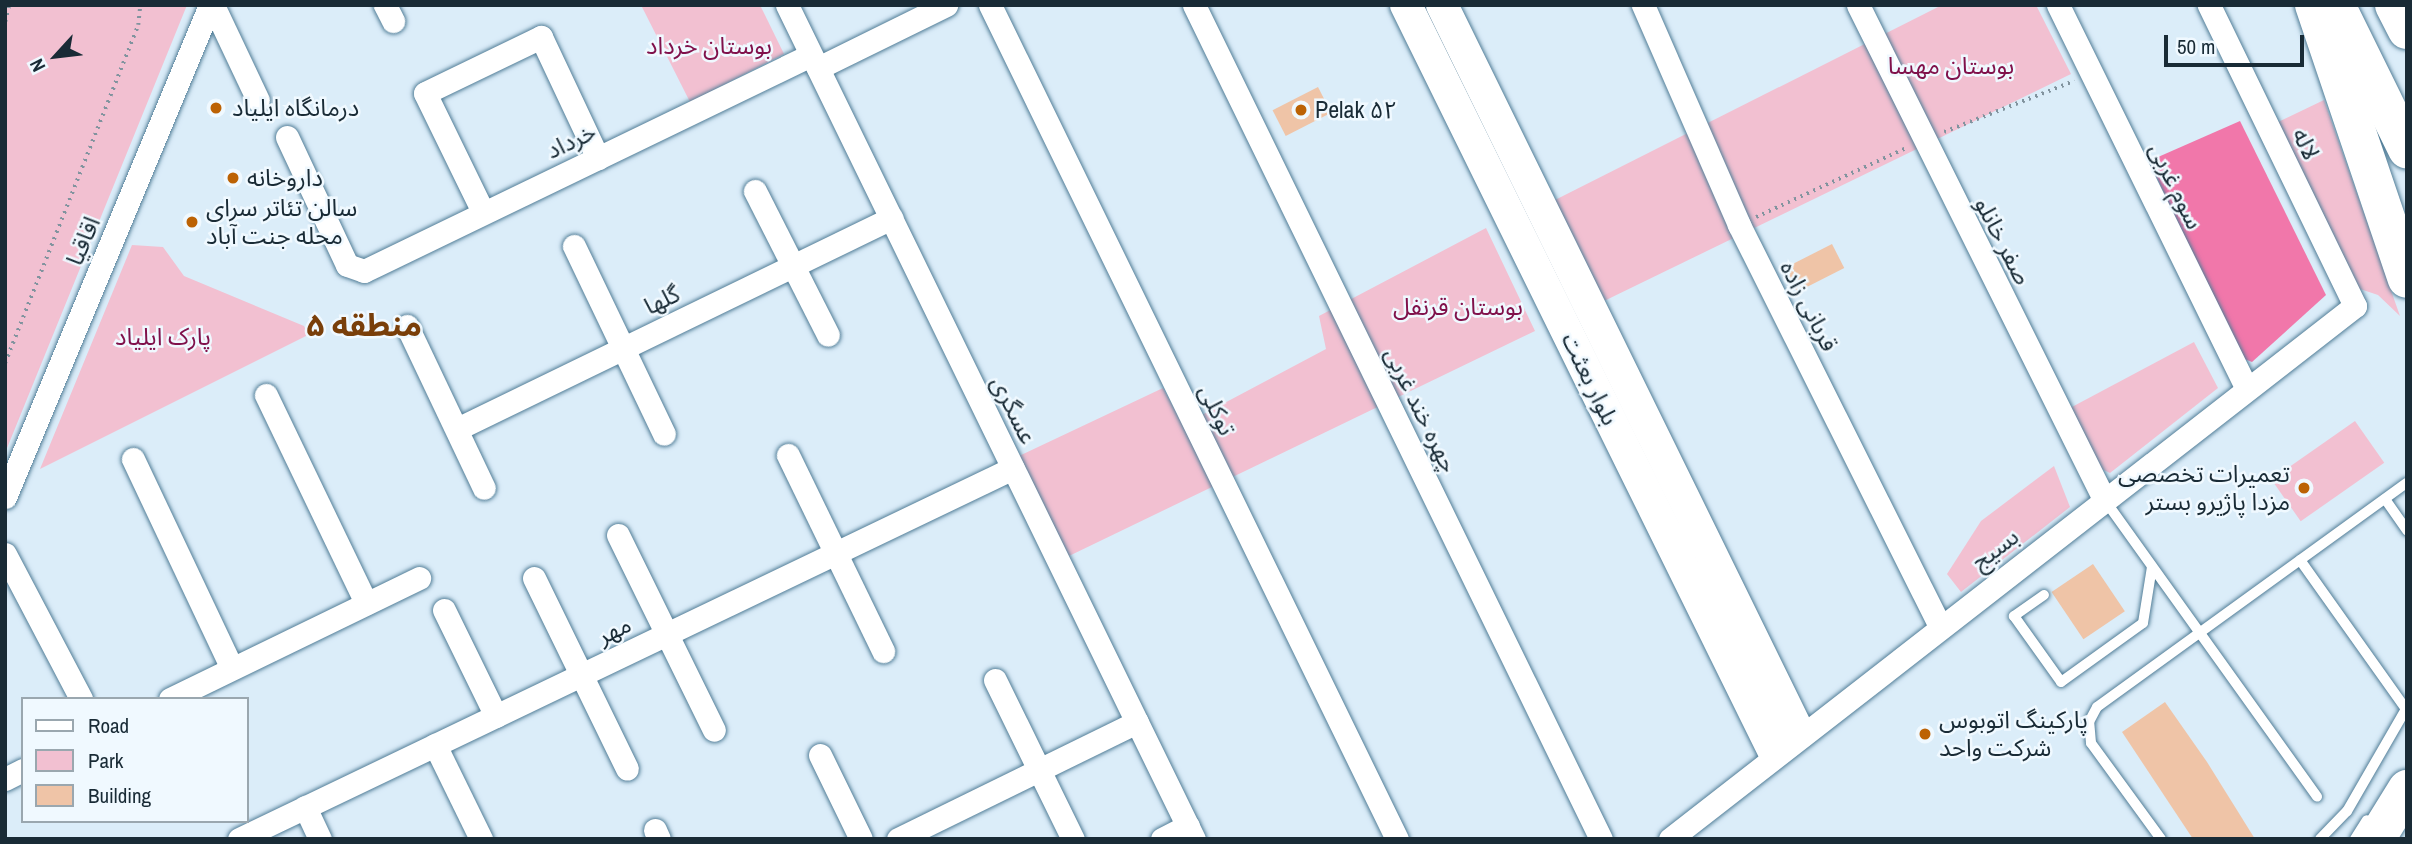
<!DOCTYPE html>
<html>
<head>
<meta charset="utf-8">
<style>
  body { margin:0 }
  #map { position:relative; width:2412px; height:844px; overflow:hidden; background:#dbedf9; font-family:"Archivo Narrow","Noto Sans Arabic",sans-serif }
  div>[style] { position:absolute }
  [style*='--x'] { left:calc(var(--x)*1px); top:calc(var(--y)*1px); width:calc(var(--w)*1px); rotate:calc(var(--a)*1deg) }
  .green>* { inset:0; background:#f2c0d1; transform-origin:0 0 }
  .forest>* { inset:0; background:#f177aa }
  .building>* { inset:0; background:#efc4a7; transform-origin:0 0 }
  .path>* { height:3.5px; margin-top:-1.75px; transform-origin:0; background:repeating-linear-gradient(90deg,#81939e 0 2px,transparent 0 7px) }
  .roads { filter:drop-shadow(0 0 2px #517d97) drop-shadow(0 0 2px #517d97) }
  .lane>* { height:10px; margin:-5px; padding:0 5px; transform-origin:5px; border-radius:5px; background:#fff }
  .street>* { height:23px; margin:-11.5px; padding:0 11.5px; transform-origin:11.5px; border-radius:11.5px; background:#fff }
  .secondary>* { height:32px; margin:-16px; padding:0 16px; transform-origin:16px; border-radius:16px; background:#fff }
  .highway>* { height:38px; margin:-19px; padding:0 19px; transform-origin:19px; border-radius:19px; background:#fff }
  .dots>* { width:19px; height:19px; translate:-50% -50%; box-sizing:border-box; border:4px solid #f0f9ff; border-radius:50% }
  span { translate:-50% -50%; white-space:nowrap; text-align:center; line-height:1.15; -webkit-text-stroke:5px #f0f9ff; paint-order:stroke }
  .park-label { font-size:24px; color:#80114b }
  .poi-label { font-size:24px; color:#192b36 }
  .left { translate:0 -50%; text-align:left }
  .right { translate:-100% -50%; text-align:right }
  .street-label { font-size:24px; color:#192b36 }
  .district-label { font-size:32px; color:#793f0a; font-weight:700 }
  .frame { position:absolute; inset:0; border:7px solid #192b36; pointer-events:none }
  .legend { position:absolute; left:21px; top:697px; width:228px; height:126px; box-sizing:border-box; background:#f0f9ff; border:2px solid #9aa7af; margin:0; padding:9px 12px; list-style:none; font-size:21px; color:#192b36 }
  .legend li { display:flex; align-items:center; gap:14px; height:35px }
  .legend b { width:35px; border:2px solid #9aa7af }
  .north { position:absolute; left:21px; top:21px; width:70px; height:70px; -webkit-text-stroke:5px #f0f9ff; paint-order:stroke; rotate:243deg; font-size:19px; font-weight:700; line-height:28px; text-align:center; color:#192b36 }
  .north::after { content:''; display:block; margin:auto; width:24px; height:32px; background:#192b36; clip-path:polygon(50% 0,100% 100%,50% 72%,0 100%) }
  .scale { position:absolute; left:2164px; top:35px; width:140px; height:32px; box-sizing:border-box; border:4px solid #192b36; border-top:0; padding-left:9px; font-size:21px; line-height:24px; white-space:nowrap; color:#192b36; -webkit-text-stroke:5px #f0f9ff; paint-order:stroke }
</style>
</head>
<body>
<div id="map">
  <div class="green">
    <i style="clip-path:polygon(5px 5px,187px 5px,5px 453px)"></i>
    <i style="clip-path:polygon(641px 5px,760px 5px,784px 54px,690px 102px)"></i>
    <i style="clip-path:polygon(1942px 5px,2036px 5px,2071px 74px,1602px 302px,1553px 201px)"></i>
    <i style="clip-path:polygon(2324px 100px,2400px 316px,2378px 295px,2351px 286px,2272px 125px)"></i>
    <i style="clip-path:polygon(1486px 228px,1535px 331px,1069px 556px,1019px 456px,1163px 388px,1183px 425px,1326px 349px,1319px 316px)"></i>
    <i style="clip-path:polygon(132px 245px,163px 247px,184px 276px,304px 326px,308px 335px,40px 469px)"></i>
    <i style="clip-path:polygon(2194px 342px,2218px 388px,2110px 473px,2095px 466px,2070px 408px)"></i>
    <i style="left:2355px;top:421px;width:51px;height:102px;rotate:55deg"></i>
    <i style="clip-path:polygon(2054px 466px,2070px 507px,1961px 592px,1947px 574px,1981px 521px)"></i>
  </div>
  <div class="forest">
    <i style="clip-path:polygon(2240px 121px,2326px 295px,2252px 362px,2242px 358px,2149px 161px)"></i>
  </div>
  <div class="building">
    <i style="left:1318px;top:87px;width:29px;height:51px;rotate:63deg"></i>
    <i style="left:1832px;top:244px;width:27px;height:53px;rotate:63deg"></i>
    <i style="left:2093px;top:564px;width:57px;height:50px;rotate:56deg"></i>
    <i style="clip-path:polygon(2165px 702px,2207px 762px,2255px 839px,2193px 839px,2122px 732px)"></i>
  </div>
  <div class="path">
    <i style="--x:5;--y:22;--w:17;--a:-77"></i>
    <i style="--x:1944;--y:132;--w:140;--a:-21.4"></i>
    <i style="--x:1756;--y:217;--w:167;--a:-24.7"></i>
    <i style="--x:5;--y:363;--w:363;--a:-68.5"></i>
    <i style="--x:138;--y:25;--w:20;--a:-84"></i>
  </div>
  <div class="roads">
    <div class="lane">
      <i style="--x:2104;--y:499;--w:366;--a:54.4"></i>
      <i style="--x:2385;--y:499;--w:39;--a:55"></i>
      <i style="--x:2300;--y:560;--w:183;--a:54.6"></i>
      <i style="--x:2406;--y:709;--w:118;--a:120"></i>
      <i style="--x:2347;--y:811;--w:39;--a:134"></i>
      <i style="--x:2044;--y:595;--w:37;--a:145"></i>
      <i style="--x:2014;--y:616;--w:81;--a:54.5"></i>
      <i style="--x:2061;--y:682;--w:101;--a:-35.7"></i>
      <i style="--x:2143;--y:623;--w:57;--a:-80.9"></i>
      <i style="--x:2161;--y:839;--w:119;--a:-126.1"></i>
      <i style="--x:2091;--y:743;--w:21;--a:-95"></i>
      <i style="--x:2089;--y:722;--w:17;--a:-62"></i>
      <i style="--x:2097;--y:707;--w:382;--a:-35.9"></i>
      <i style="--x:2355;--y:839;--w:22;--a:-58"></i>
    </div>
    <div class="street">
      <i style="--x:213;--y:5;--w:105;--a:64.7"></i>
      <i style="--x:385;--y:5;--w:18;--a:63"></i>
      <i style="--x:787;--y:5;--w:928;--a:63.99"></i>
      <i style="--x:990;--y:5;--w:928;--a:63.99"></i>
      <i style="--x:1194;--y:5;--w:928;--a:63.99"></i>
      <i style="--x:1643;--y:5;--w:240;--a:66.4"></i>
      <i style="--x:1739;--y:225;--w:447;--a:63.4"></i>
      <i style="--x:1858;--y:5;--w:552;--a:63.53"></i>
      <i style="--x:2058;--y:5;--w:428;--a:63.8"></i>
      <i style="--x:818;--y:68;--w:143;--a:-26.2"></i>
      <i style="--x:287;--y:137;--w:141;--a:64.9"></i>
      <i style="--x:347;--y:265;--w:18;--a:19"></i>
      <i style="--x:364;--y:271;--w:496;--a:-25.8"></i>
      <i style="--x:755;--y:191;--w:161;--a:63.1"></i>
      <i style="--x:483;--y:212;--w:132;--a:-116"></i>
      <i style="--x:425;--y:93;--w:129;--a:-25.8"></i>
      <i style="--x:541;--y:37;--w:134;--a:64.8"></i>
      <i style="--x:574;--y:246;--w:208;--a:64.4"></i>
      <i style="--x:407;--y:326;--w:179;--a:64.6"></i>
      <i style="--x:266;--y:395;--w:231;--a:64.3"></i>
      <i style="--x:457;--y:429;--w:483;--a:-25.9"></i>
      <i style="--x:788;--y:455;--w:218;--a:64.1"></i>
      <i style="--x:133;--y:459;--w:231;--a:64.7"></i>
      <i style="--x:5;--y:497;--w:533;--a:-67.38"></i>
      <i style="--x:618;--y:535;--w:217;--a:63.8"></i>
      <i style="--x:5;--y:554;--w:164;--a:62.3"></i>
      <i style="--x:534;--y:578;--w:212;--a:64"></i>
      <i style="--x:444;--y:610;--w:118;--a:63.9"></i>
      <i style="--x:995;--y:680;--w:177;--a:63.9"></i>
      <i style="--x:170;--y:699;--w:277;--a:-25.9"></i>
      <i style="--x:435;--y:745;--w:105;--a:63.9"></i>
      <i style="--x:820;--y:755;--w:93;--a:64"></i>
      <i style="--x:5;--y:779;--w:20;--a:-27"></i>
      <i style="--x:305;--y:807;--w:35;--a:65"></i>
      <i style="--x:655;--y:830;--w:10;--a:66"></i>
      <i style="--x:239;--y:839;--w:858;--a:-25.61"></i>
      <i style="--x:898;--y:839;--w:266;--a:-26.1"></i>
      <i style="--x:1162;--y:839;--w:29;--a:-27"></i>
      <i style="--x:1670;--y:839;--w:868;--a:-37.89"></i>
      <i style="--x:2355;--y:306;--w:335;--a:-115.9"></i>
    </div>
    <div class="secondary">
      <i style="--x:1406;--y:5;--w:833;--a:63.77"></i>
      <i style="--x:1442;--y:5;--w:811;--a:63.88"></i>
    </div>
    <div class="highway">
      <i style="--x:2314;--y:5;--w:289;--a:71.3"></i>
      <i style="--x:2336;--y:5;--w:161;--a:63.8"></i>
      <i style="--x:2394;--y:5;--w:28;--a:63"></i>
      <i style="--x:2376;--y:839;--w:59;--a:-58.2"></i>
    </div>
  </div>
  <div class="dots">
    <i style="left:216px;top:108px;background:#bc6204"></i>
    <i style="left:1301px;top:110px;background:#bc6204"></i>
    <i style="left:233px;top:178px;background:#bc6204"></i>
    <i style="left:192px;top:222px;background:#bc6204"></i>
    <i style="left:2304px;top:488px;background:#bc6204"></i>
    <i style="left:1925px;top:734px;background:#bc6204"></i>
  </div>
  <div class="park-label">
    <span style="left:709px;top:46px">بوستان خرداد</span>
    <span style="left:1951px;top:66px">بوستان مهسا</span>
    <span style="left:1458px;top:307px">بوستان قرنفل</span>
    <span style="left:163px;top:337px">پارک ایلیاد</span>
  </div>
  <div class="poi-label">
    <span class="left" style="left:232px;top:108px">درمانگاه ایلیاد</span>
    <span class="left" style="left:1315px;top:110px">Pelak ۵۲</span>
    <span class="left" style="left:247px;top:178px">داروخانه</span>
    <span class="left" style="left:206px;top:222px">سالن تئاتر سرای<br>محله جنت آباد</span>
    <span class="right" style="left:2290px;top:488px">تعمیرات تخصصی<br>مزدا پاژیرو بستر</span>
    <span class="left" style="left:1939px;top:734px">پارکینگ اتوبوس<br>شرکت واحد</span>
  </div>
  <div class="street-label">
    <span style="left:571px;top:141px;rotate:-25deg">خرداد</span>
    <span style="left:2306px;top:144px;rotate:64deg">لاله</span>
    <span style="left:2176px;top:186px;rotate:64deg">سوم غربی</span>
    <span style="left:83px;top:241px;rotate:-67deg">اقاقیا</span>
    <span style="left:2003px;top:241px;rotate:63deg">صفر خانلو</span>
    <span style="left:662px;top:300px;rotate:-26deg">گلها</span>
    <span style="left:1809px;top:306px;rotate:63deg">قربانی زاده</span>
    <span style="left:1590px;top:379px;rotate:64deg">بلوار بعثت</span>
    <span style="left:1014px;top:410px;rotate:64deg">عسگری</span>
    <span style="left:1217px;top:410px;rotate:64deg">توکلی</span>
    <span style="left:1421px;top:410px;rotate:64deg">چهره خند غربی</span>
    <span style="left:1995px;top:549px;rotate:-37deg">بسیج</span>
    <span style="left:614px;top:630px;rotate:-26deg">مهر</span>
  </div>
  <div class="district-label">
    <span style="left:364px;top:325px">منطقه ۵</span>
  </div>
  <div class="frame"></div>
  <ul class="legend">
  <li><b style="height:9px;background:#fff"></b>Road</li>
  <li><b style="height:19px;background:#f2c0d1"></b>Park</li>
  <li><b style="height:19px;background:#efc4a7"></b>Building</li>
  </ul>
  <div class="north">N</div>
  <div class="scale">50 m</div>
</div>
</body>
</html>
